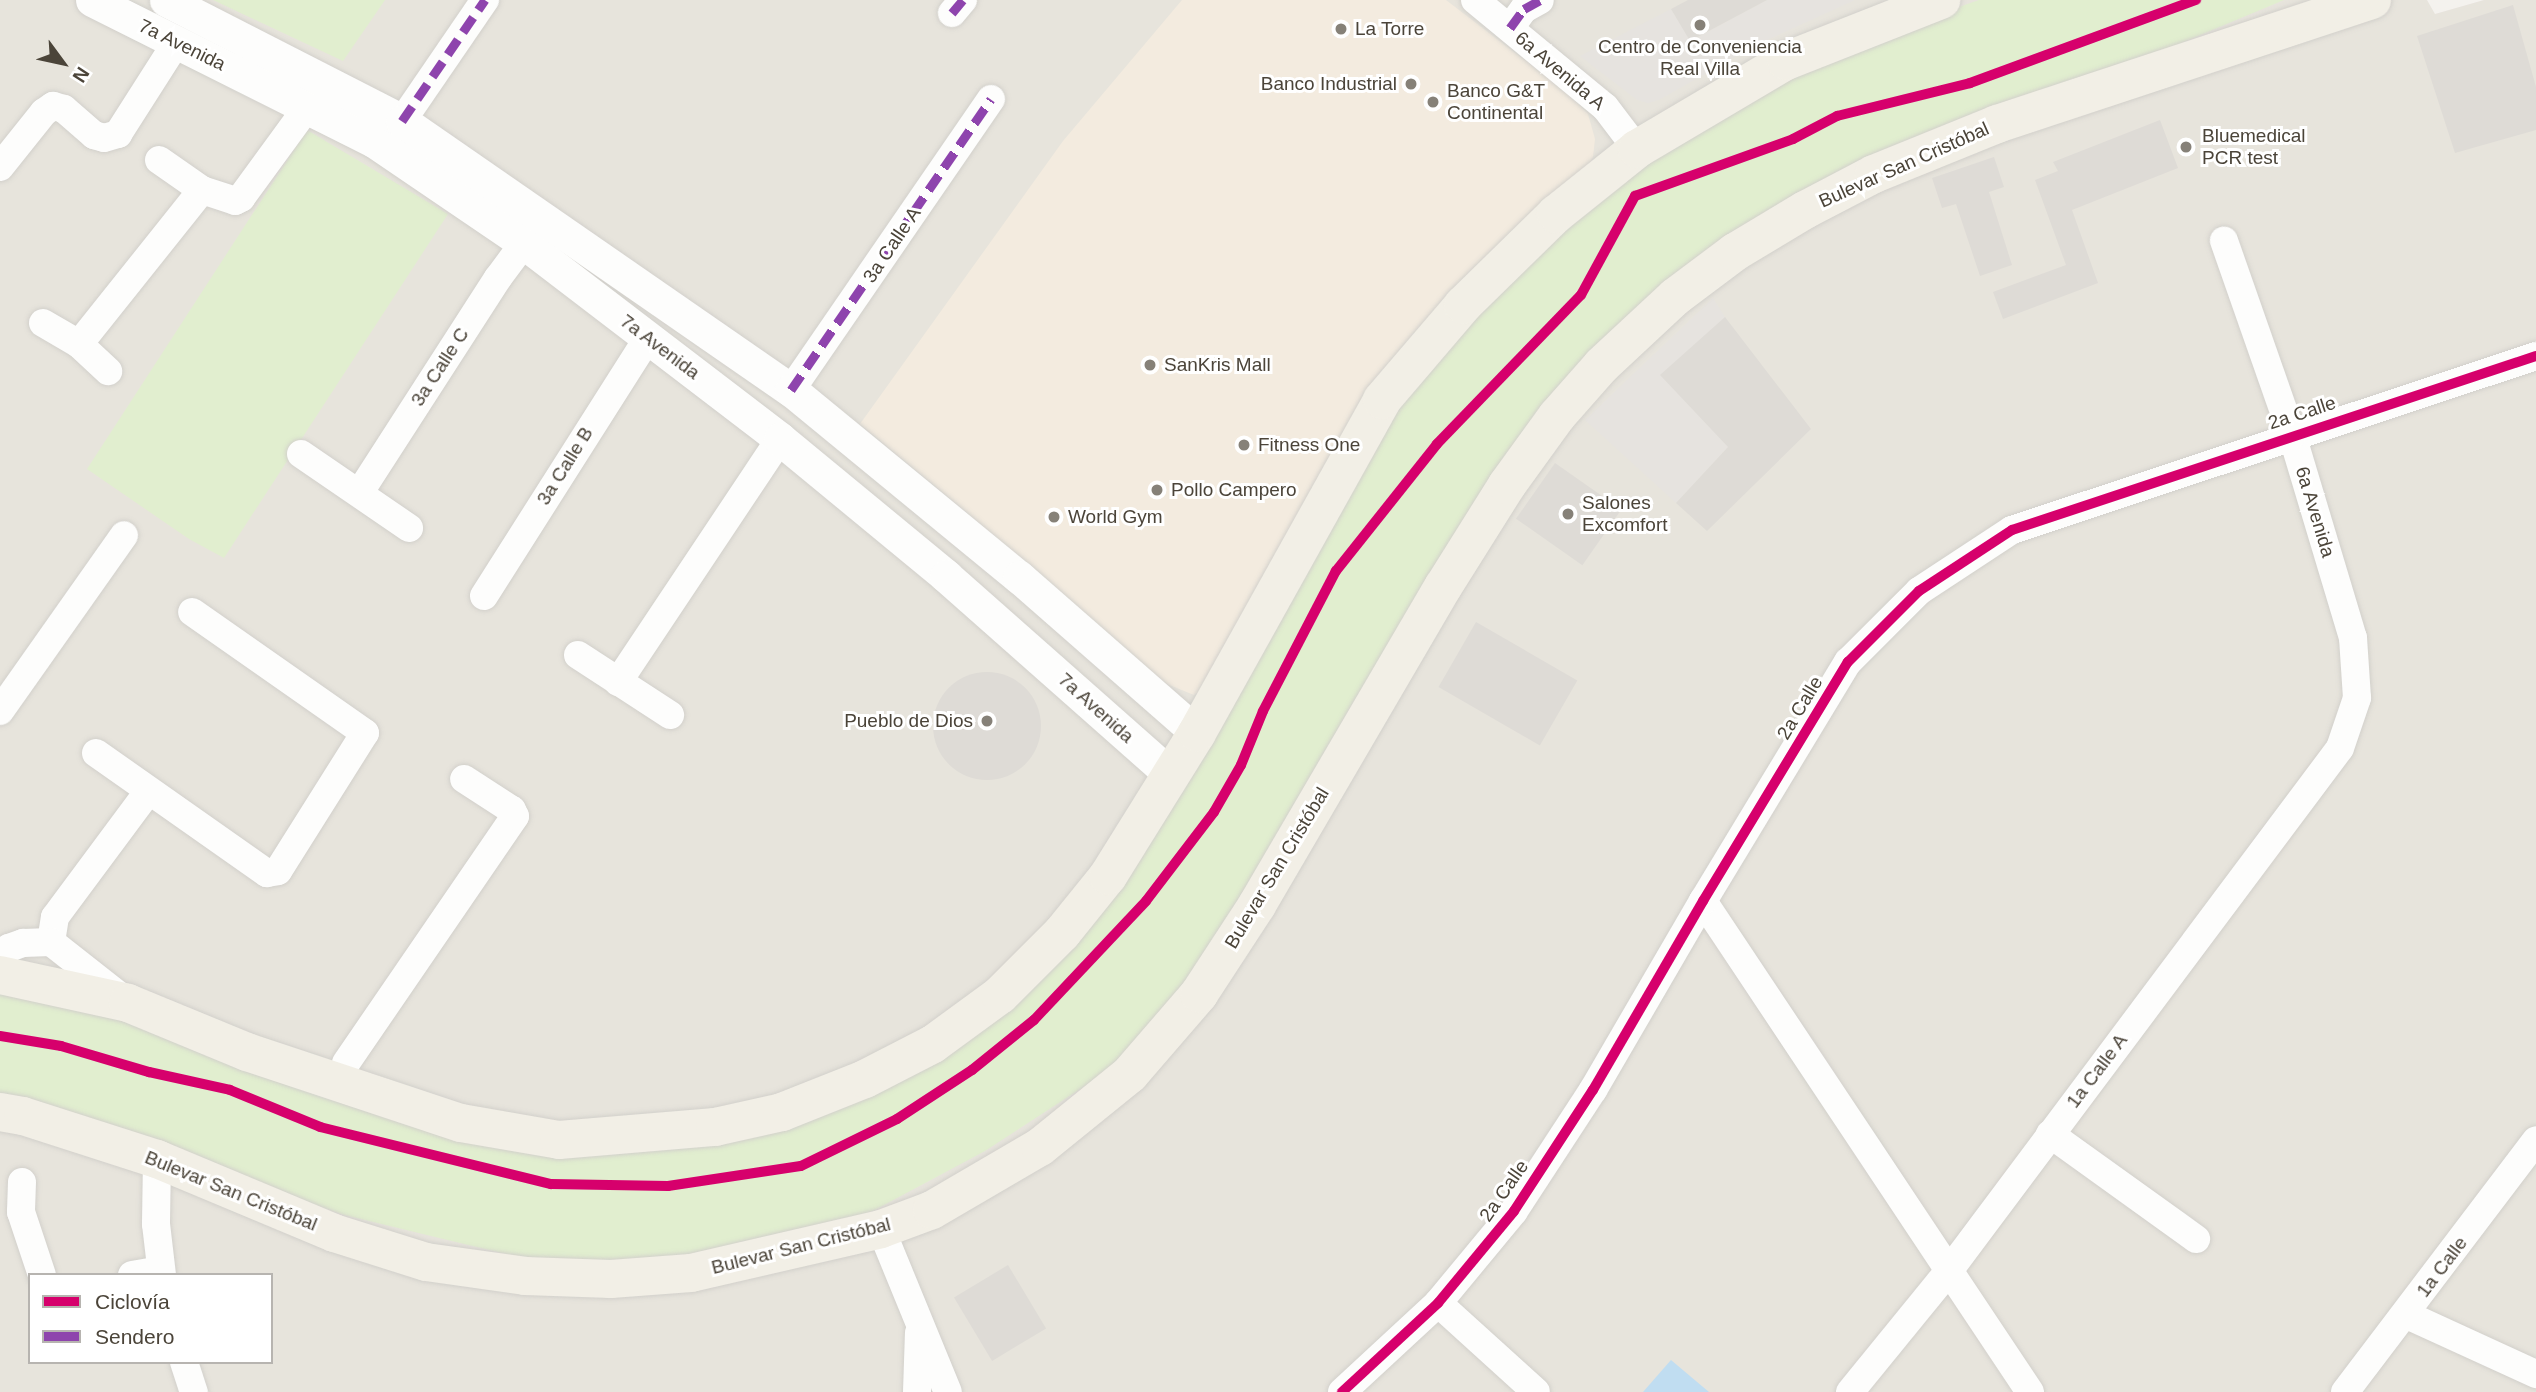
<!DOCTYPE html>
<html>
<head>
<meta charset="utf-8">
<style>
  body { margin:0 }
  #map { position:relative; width:2536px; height:1392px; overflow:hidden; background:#f4f2ee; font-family:Helvetica,sans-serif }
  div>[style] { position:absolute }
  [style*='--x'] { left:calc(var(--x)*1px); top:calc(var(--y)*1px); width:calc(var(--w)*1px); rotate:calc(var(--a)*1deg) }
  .residential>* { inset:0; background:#e7e4dc }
  .commercial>* { inset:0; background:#f3ebdf }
  .green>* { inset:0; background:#e1eecf }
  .parking>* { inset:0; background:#e6e3df }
  .water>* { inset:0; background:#c0ddf1 }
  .building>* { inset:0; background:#dedbd6; transform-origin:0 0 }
  .round { border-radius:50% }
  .roads { filter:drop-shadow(0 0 2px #d2d0cb) drop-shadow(0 0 2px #d2d0cb) }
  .minor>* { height:28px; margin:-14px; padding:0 14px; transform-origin:14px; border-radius:14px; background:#fdfdfc }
  .tertiary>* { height:33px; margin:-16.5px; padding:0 16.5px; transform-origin:16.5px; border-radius:16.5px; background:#fdfdfc }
  .primary>* { height:38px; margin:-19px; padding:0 19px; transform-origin:19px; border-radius:19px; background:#f2efe6 }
  .quiet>* { height:9px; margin-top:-4.5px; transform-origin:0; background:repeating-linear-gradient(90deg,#8e44ad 0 18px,transparent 0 27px) }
  .cycleway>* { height:10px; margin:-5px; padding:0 5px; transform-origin:5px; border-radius:5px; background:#d6006c }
  .dots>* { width:19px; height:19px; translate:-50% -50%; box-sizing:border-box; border:4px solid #fff; border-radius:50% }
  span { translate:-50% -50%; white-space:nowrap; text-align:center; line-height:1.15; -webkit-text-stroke:6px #fff; paint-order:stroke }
  .poi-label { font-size:19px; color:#4b4439 }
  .left { translate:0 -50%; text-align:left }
  .right { translate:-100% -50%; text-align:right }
  .street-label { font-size:19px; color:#4b4439 }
  .legend { position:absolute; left:28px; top:1273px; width:245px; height:91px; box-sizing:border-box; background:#fff; border:2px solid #b7b4b0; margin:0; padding:9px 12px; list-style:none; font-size:21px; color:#4b4439 }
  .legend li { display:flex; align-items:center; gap:14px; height:35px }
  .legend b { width:35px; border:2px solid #b7b4b0 }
  .north { position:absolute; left:28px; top:28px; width:70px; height:70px; -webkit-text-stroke:5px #fff; paint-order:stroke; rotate:123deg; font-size:19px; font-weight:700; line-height:28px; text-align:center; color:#4b4439 }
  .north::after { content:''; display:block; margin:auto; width:24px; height:32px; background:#4b4439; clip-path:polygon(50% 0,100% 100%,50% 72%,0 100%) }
</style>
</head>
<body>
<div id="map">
  <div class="residential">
    <i style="clip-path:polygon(evenodd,0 0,2427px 0,2435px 14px,2484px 0,2536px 0,2536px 1392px,0 1392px,0 0,30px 1275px,271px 1275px,271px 1362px,30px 1362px,30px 1275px)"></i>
  </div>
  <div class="commercial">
    <i style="clip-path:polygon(1182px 0,1446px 0,1569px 94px,1588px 114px,1595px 139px,1593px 157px,1584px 174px,1210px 684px,1194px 695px,1167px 684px,1124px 651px,1001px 545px,970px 515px,860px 424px,1063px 141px)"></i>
  </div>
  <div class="green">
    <i style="clip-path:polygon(213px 0,385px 0,343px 61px)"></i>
    <i style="clip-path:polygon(1979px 0,2284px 0,1789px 207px,1477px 501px,1355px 699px,1241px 895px,1175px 997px,1105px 1073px,985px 1151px,856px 1220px,690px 1262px,527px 1259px,344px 1215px,185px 1159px,0 1099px,0 986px,99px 1006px,426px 1125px,698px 1140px,997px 1013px,1395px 403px,1478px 307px,1645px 157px,1864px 40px)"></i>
    <i style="clip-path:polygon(307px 130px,448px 214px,224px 558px,189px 539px,87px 469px)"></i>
  </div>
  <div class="parking">
    <i style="clip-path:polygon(1767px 0,1855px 0,1754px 46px,1659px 100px,1648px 103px,1637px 100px,1580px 56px,1671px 9px,1691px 41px)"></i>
    <i style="clip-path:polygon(1713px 298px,1725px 317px,1728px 447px,1676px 503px,1585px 420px)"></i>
  </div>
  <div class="water">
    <i style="clip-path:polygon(1671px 1360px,1709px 1392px,1643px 1392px)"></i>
  </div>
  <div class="building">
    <i style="clip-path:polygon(1688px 0,1767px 0,1690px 41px,1671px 9px)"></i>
    <i style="clip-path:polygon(2513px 5px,2536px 87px,2536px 130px,2455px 153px,2417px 36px)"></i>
    <i style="clip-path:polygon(2160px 120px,2178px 168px,2072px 210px,2098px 283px,2003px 319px,1993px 292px,2066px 265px,2035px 180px,2058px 171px,2053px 162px)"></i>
    <i style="clip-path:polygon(1994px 157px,2004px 187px,1989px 192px,2012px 265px,1980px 276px,1956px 204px,1942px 208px,1932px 178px)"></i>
    <i style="clip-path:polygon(1725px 317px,1811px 429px,1707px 531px,1676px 503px,1728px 447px,1660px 375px)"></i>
    <i style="left:1555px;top:463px;width:81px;height:68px;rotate:35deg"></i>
    <i style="left:1476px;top:622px;width:117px;height:75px;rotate:30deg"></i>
    <i class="round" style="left:933px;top:672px;width:108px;height:108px"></i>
    <i style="left:1008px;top:1265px;width:74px;height:63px;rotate:59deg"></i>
  </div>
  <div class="roads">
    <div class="minor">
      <i style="--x:1475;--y:0;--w:168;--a:39.5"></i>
      <i style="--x:1605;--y:107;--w:53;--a:52.7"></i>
      <i style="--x:952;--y:13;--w:17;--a:-50"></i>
      <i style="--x:1510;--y:28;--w:24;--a:-54"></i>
      <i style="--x:1524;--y:9;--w:18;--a:-29"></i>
      <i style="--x:402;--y:121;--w:147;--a:-55.6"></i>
      <i style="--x:159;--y:160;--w:52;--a:34.9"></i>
      <i style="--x:202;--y:190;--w:35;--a:18"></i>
      <i style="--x:235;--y:201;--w:7;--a:-27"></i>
      <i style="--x:241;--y:198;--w:114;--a:-53.9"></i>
      <i style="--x:0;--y:167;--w:70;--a:-51.3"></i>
      <i style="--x:44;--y:112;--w:11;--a:-34"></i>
      <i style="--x:53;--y:106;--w:11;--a:15"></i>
      <i style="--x:64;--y:109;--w:40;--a:41"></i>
      <i style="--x:94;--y:135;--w:10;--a:17"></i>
      <i style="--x:104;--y:138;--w:15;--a:-16"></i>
      <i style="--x:118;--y:134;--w:108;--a:-57.5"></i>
      <i style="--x:43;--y:323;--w:42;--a:30.3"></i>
      <i style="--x:79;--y:344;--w:40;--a:43"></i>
      <i style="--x:79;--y:344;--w:197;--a:-51.4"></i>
      <i style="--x:791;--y:390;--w:353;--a:-55.5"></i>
      <i style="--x:301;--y:454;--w:131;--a:34.4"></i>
      <i style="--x:360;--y:492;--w:255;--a:-57.2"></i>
      <i style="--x:498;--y:278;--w:44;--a:-53.4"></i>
      <i style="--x:484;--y:596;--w:306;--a:-57.6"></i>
      <i style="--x:578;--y:655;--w:110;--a:33.1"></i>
      <i style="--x:618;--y:682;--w:292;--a:-56.3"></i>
      <i style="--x:0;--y:711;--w:215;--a:-54.8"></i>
      <i style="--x:96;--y:753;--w:209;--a:35.1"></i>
      <i style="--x:267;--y:873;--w:11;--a:-10"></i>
      <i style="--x:278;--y:871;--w:163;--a:-57.8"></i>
      <i style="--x:365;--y:733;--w:211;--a:-145"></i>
      <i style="--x:1703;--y:901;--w:590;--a:56.34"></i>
      <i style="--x:51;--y:942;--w:25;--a:-81"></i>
      <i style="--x:55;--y:917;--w:156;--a:-53.4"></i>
      <i style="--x:0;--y:962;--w:17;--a:-57"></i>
      <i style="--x:9;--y:948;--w:15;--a:-20"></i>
      <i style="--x:23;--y:943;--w:28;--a:-2"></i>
      <i style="--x:51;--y:942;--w:95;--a:38.2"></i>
      <i style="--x:346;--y:1063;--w:299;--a:-55.6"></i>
      <i style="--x:515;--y:816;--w:7;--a:-117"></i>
      <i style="--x:512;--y:810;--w:57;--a:-147.1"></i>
      <i style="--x:2050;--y:1134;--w:180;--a:35.7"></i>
      <i style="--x:157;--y:1159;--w:65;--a:90.9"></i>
      <i style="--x:156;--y:1224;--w:51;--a:83.3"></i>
      <i style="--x:22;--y:1182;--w:30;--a:92"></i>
      <i style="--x:21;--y:1212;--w:66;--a:71.6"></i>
      <i style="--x:881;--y:1229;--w:176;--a:67.7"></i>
      <i style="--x:132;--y:1275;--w:29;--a:-10"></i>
      <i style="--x:1438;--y:1303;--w:132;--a:42.2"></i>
      <i style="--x:2407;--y:1315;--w:142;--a:24.6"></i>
      <i style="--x:184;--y:1362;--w:32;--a:72"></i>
      <i style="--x:917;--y:1392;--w:59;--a:-88.1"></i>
      <i style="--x:1342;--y:1392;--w:131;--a:-42.8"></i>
      <i style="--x:1438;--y:1303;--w:119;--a:-50.4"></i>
      <i style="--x:1514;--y:1211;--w:145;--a:-56.9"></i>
      <i style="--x:1593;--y:1090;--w:219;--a:-59.8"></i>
      <i style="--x:1703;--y:901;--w:280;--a:-58.8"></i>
      <i style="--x:1848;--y:662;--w:100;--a:-45"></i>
      <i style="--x:1919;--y:591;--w:111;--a:-33.3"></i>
      <i style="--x:2012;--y:530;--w:552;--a:-18.37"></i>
      <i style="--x:1850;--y:1392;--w:155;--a:-50.8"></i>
      <i style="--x:1948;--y:1272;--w:654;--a:-53.2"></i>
      <i style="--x:2340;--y:748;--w:53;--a:-71.2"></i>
      <i style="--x:2357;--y:698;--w:60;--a:-93.8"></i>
      <i style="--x:2353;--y:638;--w:212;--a:-106.7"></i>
      <i style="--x:2292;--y:435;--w:206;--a:-109.3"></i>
      <i style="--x:2345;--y:1392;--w:316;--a:-52.8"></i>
    </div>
    <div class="tertiary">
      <i style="--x:92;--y:0;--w:315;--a:26.6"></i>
      <i style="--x:374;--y:141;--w:181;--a:34.2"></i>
      <i style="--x:524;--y:243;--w:322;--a:37.4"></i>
      <i style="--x:780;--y:439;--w:215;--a:39.5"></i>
      <i style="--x:946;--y:576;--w:300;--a:41.5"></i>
      <i style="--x:166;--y:0;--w:265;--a:27.1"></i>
      <i style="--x:402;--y:121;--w:473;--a:34.7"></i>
      <i style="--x:791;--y:390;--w:295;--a:39.4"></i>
      <i style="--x:1019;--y:577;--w:237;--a:41.2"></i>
    </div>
    <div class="primary">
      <i style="--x:0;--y:975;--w:131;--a:12.3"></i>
      <i style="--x:128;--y:1003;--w:129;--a:22.4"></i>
      <i style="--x:247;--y:1052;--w:225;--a:18.4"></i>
      <i style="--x:461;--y:1123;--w:99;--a:9.8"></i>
      <i style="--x:559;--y:1140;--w:157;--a:-4.8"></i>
      <i style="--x:715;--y:1127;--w:69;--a:-12.6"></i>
      <i style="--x:782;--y:1112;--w:89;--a:-21.7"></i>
      <i style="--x:865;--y:1079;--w:76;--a:-27.2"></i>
      <i style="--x:933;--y:1044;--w:83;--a:-36.2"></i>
      <i style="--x:1000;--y:995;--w:88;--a:-45"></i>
      <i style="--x:1062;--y:933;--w:73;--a:-51.1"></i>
      <i style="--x:1108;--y:876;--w:168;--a:-58.1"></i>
      <i style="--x:1197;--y:733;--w:381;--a:-60.9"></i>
      <i style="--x:1382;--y:400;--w:125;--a:-49.5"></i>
      <i style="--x:1463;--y:305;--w:130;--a:-44.4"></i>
      <i style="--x:1556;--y:214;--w:104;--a:-38.7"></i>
      <i style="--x:1637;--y:149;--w:173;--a:-30.6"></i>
      <i style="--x:1786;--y:61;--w:167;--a:-21.5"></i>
      <i style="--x:0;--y:1112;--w:23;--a:10"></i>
      <i style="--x:23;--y:1116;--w:141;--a:17.8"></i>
      <i style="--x:157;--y:1159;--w:192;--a:22.7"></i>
      <i style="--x:334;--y:1233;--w:96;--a:17.5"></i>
      <i style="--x:426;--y:1262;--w:100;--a:8"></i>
      <i style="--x:525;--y:1276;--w:86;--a:2"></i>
      <i style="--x:611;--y:1279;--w:80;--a:-4.3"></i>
      <i style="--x:691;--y:1273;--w:195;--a:-13"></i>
      <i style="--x:881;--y:1229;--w:54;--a:-20.4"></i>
      <i style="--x:932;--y:1210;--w:125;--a:-30.3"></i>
      <i style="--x:1040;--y:1147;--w:116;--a:-39"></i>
      <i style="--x:1130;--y:1074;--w:106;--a:-49.2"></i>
      <i style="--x:1199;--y:994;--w:106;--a:-56.9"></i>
      <i style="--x:1257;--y:905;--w:368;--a:-59.7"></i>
      <i style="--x:1443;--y:587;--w:120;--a:-57.9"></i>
      <i style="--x:1507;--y:485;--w:85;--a:-54.1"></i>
      <i style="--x:1557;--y:416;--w:68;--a:-48.6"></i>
      <i style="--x:1602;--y:365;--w:100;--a:-43"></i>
      <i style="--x:1675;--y:297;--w:75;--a:-36.9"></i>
      <i style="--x:1735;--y:252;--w:82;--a:-31"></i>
      <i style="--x:1805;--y:210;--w:78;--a:-27.6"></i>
      <i style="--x:1874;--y:174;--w:133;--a:-22.1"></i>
      <i style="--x:1997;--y:124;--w:395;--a:-18.3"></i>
    </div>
  </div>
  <div class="quiet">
    <i style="--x:952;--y:13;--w:17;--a:-50"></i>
    <i style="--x:1510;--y:28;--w:24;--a:-54"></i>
    <i style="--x:1524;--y:9;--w:18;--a:-29"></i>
    <i style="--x:402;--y:121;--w:147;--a:-55.6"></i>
    <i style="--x:791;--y:390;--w:353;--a:-55.5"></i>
  </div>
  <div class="cycleway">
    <i style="--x:0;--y:1036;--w:62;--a:9.3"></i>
    <i style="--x:61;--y:1046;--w:92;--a:16.5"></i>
    <i style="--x:149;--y:1072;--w:83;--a:12.5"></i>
    <i style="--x:230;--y:1090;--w:97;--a:22.3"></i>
    <i style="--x:320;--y:1127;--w:238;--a:13.9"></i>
    <i style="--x:551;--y:1184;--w:117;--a:1"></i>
    <i style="--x:668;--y:1186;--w:134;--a:-8.6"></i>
    <i style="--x:801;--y:1166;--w:107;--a:-26.1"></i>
    <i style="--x:897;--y:1119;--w:90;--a:-33.2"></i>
    <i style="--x:972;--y:1070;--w:80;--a:-38.9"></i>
    <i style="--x:1034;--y:1020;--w:163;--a:-46.7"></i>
    <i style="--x:1146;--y:901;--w:112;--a:-52.6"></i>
    <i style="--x:1214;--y:812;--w:54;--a:-60.1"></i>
    <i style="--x:1241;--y:765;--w:58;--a:-67.8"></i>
    <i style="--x:1263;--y:711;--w:158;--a:-62.5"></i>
    <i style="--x:1336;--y:571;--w:162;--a:-51.5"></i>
    <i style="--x:1437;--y:444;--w:207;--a:-46"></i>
    <i style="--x:1581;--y:295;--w:113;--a:-61.4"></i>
    <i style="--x:1635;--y:196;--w:168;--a:-19.8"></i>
    <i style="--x:1793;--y:139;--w:50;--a:-27.6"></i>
    <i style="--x:1837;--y:116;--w:137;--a:-13.9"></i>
    <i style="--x:1970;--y:83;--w:241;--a:-20.2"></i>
    <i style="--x:1342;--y:1392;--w:131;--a:-42.8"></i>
    <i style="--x:1438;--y:1303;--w:119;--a:-50.4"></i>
    <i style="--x:1514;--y:1211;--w:145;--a:-56.9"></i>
    <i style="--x:1593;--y:1090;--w:219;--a:-59.8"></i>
    <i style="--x:1703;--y:901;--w:280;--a:-58.8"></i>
    <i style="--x:1848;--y:662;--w:100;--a:-45"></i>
    <i style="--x:1919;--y:591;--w:111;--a:-33.3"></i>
    <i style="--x:2012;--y:530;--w:552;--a:-18.37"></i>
  </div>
  <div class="dots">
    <i style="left:1700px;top:25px;background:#868178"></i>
    <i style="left:1341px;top:29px;background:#868178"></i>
    <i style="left:1411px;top:84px;background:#868178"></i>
    <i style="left:1433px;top:102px;background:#868178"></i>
    <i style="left:2186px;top:147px;background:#868178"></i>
    <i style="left:1150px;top:365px;background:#868178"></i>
    <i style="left:1244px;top:445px;background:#868178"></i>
    <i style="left:1157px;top:490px;background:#868178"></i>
    <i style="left:1568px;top:514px;background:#868178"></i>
    <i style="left:1054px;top:517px;background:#868178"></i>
    <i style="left:987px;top:721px;background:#868178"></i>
  </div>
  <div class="poi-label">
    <span class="left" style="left:1355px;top:29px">La Torre</span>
    <span style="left:1700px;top:58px">Centro de Conveniencia<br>Real Villa</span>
    <span class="right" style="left:1397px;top:84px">Banco Industrial</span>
    <span class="left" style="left:1447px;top:102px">Banco G&amp;T<br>Continental</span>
    <span class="left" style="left:2202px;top:147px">Bluemedical<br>PCR test</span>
    <span class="left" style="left:1164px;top:365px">SanKris Mall</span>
    <span class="left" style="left:1258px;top:445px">Fitness One</span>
    <span class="left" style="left:1171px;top:490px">Pollo Campero</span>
    <span class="left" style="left:1582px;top:514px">Salones<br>Excomfort</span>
    <span class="left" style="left:1068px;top:517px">World Gym</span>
    <span class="right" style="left:973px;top:721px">Pueblo de Dios</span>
  </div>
  <div class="street-label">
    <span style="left:182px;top:45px;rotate:26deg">7a Avenida</span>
    <span style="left:1560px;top:71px;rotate:40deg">6a Avenida A</span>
    <span style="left:1904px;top:165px;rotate:-24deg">Bulevar San Cristóbal</span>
    <span style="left:892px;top:245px;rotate:-56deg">3a Calle A</span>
    <span style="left:660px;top:347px;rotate:37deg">7a Avenida</span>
    <span style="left:440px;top:367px;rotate:-57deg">3a Calle C</span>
    <span style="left:2302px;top:413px;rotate:-18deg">2a Calle</span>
    <span style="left:565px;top:466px;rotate:-58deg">3a Calle B</span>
    <span style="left:2315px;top:512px;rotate:73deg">6a Avenida</span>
    <span style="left:1096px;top:708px;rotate:42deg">7a Avenida</span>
    <span style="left:1800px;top:708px;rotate:-59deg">2a Calle</span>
    <span style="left:1277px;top:868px;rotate:-59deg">Bulevar San Cristóbal</span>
    <span style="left:2097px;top:1071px;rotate:-53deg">1a Calle A</span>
    <span style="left:231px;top:1191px;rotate:22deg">Bulevar San Cristóbal</span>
    <span style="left:1504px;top:1191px;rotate:-55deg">2a Calle</span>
    <span style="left:801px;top:1246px;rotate:-14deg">Bulevar San Cristóbal</span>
    <span style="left:2442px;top:1267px;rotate:-53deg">1a Calle</span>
  </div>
  <ul class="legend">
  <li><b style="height:9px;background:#d6006c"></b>Ciclovía</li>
  <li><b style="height:9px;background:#8e44ad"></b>Sendero</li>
  </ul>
  <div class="north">N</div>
</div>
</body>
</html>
